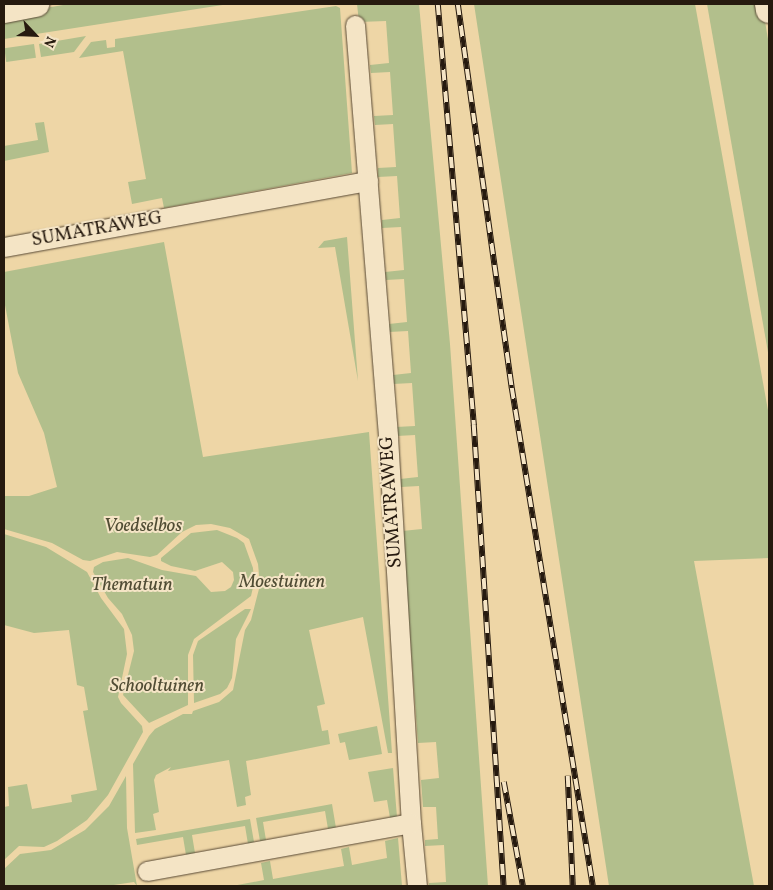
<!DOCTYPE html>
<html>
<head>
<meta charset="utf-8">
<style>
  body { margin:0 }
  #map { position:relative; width:773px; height:890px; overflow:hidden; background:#eed6a6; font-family:Vollkorn,serif }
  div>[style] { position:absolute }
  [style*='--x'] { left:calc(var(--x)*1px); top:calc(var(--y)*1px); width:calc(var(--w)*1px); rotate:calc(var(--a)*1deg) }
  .green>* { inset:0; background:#b2bf8c; transform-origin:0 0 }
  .roads { filter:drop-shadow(0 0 1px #584935) drop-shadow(0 0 1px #584935) }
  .street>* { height:19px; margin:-9.5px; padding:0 9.5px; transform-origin:9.5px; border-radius:9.5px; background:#f4e4c5 }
  .secondary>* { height:26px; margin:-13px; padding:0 13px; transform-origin:13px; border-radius:13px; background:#f4e4c5 }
  .rail>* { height:5.5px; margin-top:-2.75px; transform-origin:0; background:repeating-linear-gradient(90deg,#f4e4c5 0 11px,#261a0f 0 22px); box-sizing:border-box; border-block:1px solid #261a0f }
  span { translate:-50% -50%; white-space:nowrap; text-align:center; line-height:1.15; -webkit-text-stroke:4px #f4e4c5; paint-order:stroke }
  .street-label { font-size:19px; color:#261a0f }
  .park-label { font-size:19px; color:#504c34; font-style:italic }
  .frame { position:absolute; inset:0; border:5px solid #261a0f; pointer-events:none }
  .north { position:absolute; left:10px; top:10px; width:50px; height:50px; -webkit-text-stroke:4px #f4e4c5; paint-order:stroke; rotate:115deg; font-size:14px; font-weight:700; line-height:20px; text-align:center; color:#261a0f }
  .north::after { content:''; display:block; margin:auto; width:18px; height:22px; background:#261a0f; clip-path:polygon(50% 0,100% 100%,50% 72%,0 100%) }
</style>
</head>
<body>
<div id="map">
  <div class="green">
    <i style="clip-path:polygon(69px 4px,229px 4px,4px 39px,4px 15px)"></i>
    <i style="clip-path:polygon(357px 4px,419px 4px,450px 344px,488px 886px,429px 886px,429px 883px,446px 882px,444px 845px,425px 846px,425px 840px,438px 839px,436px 807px,423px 807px,421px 780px,439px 778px,436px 742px,418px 743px,402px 531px,422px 529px,419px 486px,401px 487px,400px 479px,418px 477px,415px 435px,397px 436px,396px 427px,415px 426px,412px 383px,393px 384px,393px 375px,411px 373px,408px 331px,389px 332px,389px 324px,407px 322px,404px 279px,386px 280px,385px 272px,404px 270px,401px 227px,382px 228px,382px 220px,400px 218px,397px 176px,378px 177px,378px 168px,396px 167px,393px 124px,375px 125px,374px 116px,393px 115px,390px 72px,371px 73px,370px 65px,389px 63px,386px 21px,359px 22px)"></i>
    <i style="clip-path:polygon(474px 4px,695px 4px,769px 416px,769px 558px,694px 561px,754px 886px,609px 886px)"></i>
    <i style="clip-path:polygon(707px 4px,762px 4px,769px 45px,769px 358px)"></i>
    <i style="clip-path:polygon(336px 6px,340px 8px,352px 173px,164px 208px,162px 198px,132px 204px,128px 182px,146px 179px,123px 51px,79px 58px,91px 42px,106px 40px,107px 48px,115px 47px,115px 39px)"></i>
    <i style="clip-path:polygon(86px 36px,74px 52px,41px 57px,39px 44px)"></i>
    <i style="left:34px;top:44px;width:14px;height:30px;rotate:82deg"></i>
    <i style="clip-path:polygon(44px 122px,49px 152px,4px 161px,4px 146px,38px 140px,35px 123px)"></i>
    <i style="clip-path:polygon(347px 237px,358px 381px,335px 247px,318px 248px,324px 241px)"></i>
    <i style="clip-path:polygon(164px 242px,203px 457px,369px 432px,392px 753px,388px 753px,363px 617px,309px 630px,325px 704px,317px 706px,322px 731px,328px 730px,330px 744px,246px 761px,251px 795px,245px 797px,246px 805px,237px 807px,229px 760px,168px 771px,171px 767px,156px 775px,154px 780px,159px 812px,153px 814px,156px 830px,135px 833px,133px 764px,149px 736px,155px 729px,183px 714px,192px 714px,193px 711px,219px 702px,233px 690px,245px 630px,251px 620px,260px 585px,258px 564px,249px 539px,230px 528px,211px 524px,196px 525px,182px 532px,157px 555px,150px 557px,117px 552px,90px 561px,83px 560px,52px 543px,4px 529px,4px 496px,29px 496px,57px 487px,44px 433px,18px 373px,4px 300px,4px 272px)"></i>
    <i style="clip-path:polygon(217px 530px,237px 538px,244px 543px,253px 568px,254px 583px,251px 596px,194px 639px,188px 655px,188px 705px,149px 723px,123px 695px,134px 651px,132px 635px,122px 614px,108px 598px,93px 572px,94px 567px,103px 562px,128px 558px,162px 570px,196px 576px,211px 592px,225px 591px,231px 587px,234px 580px,233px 572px,222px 562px,195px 571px,171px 566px,161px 561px,161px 558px,191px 533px)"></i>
    <i style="clip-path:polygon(4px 534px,46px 547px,87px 572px,101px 598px,124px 629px,127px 654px,118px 697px,121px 703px,142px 726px,143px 732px,108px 795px,87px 820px,57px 841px,44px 847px,19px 846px,4px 860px,4px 807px,9px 806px,8px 787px,27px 784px,32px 809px,72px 802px,71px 795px,97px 790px,83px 711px,88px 710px,84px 687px,77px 685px,69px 630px,34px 633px,4px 625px)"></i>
    <i style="clip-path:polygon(245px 609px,251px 609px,236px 639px,232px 678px,227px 688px,220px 694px,194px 703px,193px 655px,198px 641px)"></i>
    <i style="clip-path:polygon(377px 726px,382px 754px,349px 760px,345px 742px,340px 743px,338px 734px)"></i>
    <i style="clip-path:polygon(393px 768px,397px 817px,390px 818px,387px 800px,374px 802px,368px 772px)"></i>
    <i style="clip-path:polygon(126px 776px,127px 828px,137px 886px,134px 882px,107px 886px,4px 886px,4px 869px,20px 854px,51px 850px,85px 830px,109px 806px)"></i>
    <i style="clip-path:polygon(332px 804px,336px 828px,328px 829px,325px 811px,263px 822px,266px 840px,260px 841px,256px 818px)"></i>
    <i style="clip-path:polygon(250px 819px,254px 842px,248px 844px,245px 826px,192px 835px,195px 853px,186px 855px,183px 837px,137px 845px,136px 839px)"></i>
    <i style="clip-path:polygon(398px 838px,402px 886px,232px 886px,264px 880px,261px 863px,270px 861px,273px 879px,344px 866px,341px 849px,349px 847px,352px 865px,387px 858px,385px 841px)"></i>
  </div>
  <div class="roads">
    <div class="street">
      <i style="--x:355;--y:25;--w:413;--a:85.4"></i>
      <i style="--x:388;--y:437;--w:387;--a:86.6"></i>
      <i style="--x:411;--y:823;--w:63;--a:84.6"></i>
      <i style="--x:4;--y:247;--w:370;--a:-10.3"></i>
      <i style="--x:147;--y:871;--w:268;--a:-10.3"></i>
    </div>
    <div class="secondary">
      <i style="--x:768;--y:4;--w:6;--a:81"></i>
      <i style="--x:4;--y:10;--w:33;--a:-11"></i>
    </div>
  </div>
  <div class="rail">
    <i style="--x:438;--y:4;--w:423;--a:85.1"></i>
    <i style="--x:474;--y:425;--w:462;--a:86.3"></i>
    <i style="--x:458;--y:4;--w:388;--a:82"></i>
    <i style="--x:512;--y:388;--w:505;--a:80.76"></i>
    <i style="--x:568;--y:776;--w:110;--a:87.4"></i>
    <i style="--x:504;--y:782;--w:106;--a:79.6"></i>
  </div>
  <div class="street-label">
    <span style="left:97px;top:230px;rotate:-10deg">SUMATRAWEG</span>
    <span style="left:392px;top:502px;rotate:-94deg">SUMATRAWEG</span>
  </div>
  <div class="park-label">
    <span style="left:143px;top:527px">Voedselbos</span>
    <span style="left:282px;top:583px">Moestuinen</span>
    <span style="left:132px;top:586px">Thematuin</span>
    <span style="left:157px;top:687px">Schooltuinen</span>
  </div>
  <div class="frame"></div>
  <div class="north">N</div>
</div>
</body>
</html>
